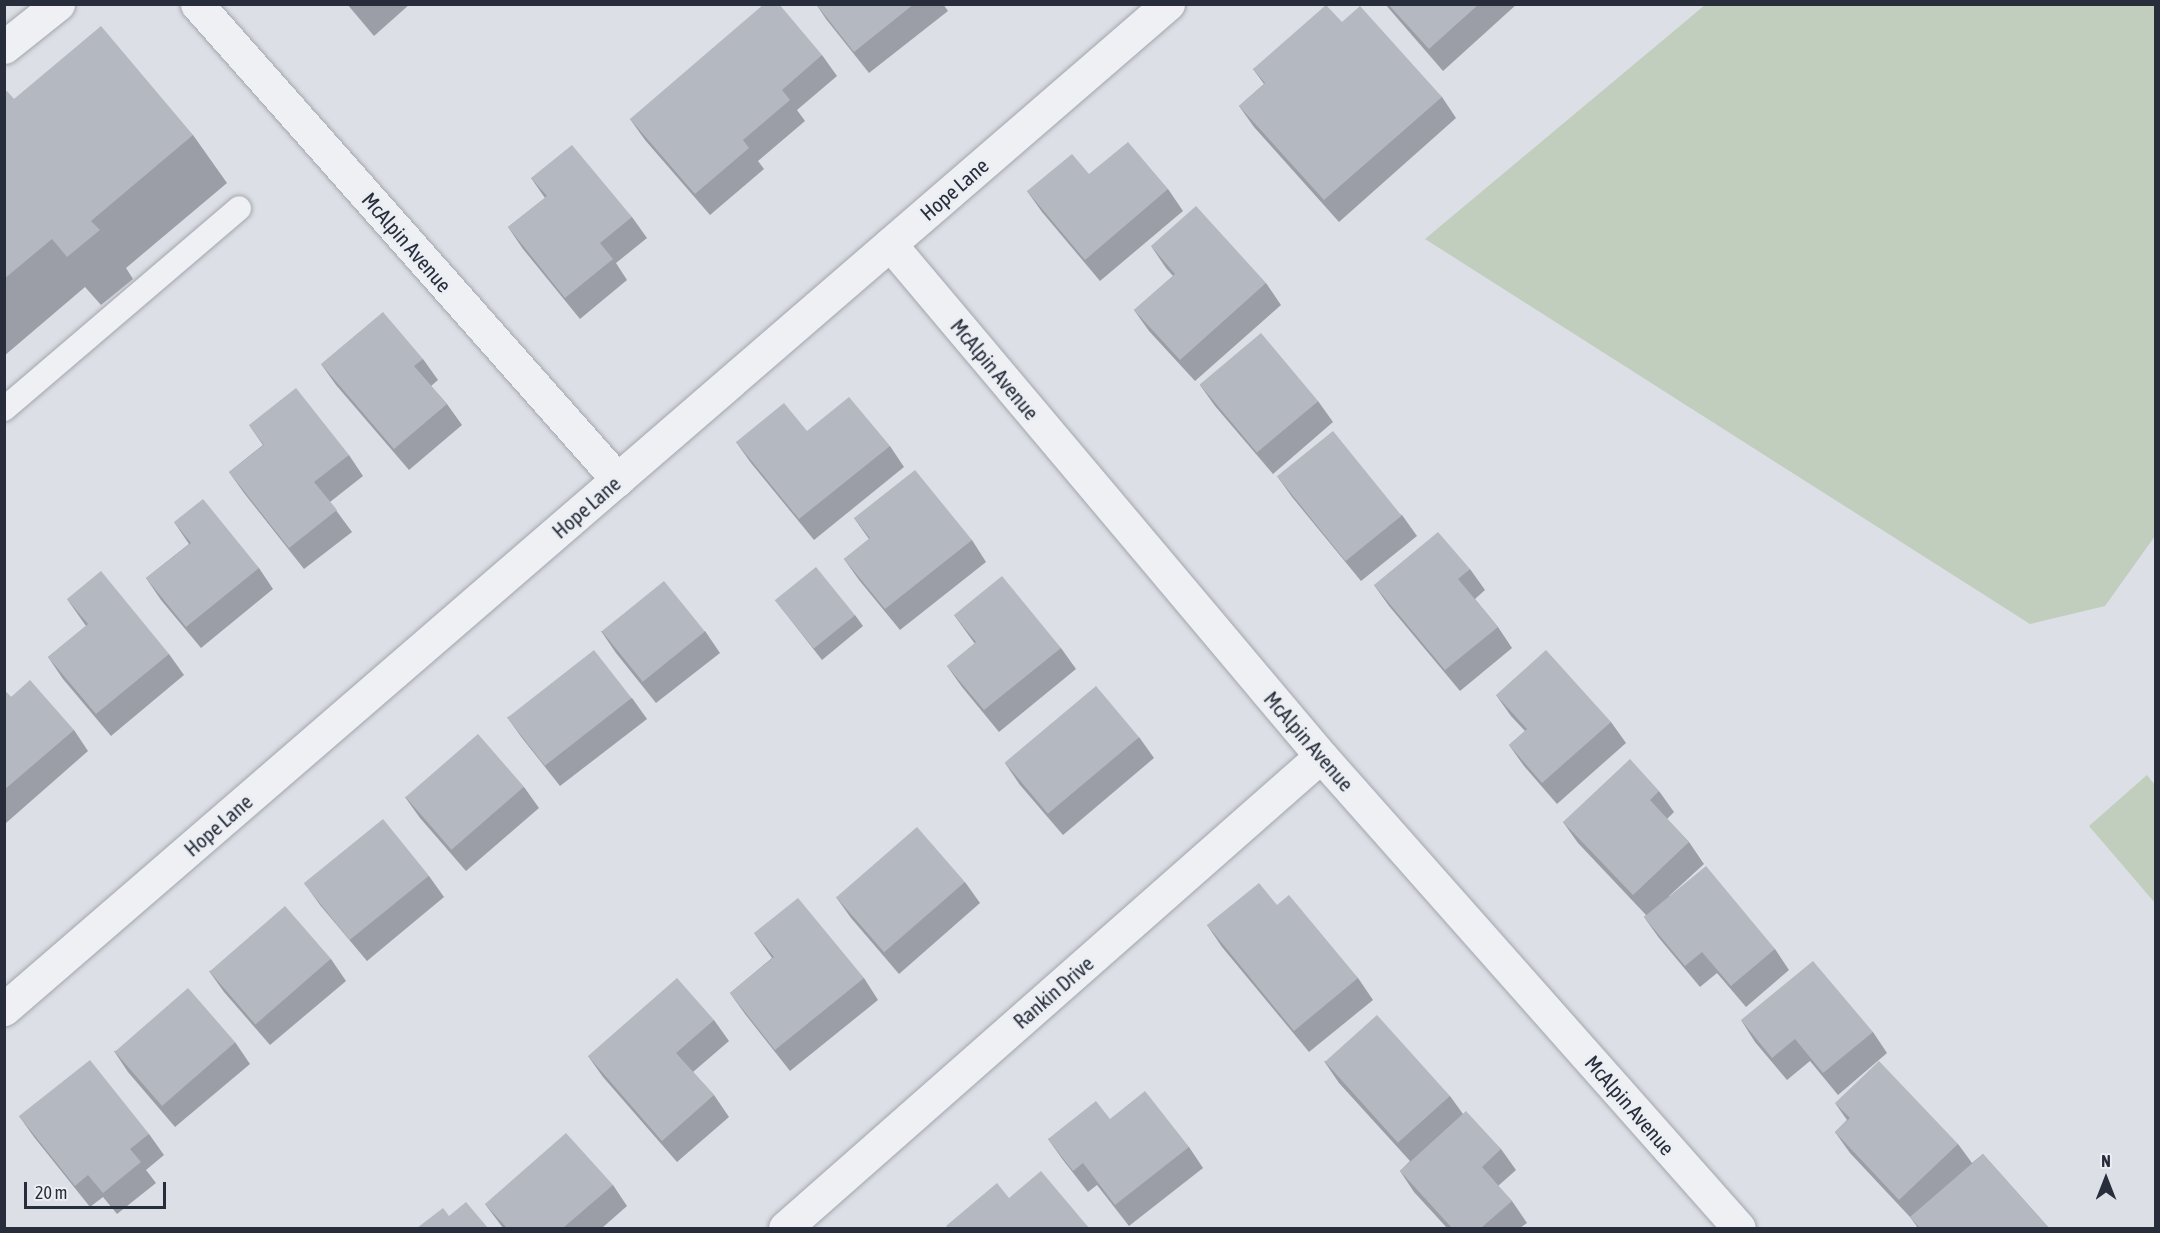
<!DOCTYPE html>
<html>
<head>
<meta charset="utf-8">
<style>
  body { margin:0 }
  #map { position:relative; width:2160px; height:1233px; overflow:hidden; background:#dcdfe5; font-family:"Asap Condensed",sans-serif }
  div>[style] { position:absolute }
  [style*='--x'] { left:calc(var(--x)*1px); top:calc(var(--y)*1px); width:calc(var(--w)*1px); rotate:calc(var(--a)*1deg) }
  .green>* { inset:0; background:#c1cebe }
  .roads { filter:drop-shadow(0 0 2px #a2a6ae) drop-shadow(0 0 2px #a2a6ae) }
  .lane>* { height:24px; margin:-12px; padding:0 12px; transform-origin:12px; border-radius:12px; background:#eff0f4 }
  .street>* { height:33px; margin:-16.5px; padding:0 16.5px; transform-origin:16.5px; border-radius:16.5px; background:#eff0f4 }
  .wall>* { inset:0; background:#9b9ea6 }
  .building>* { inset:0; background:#b4b8c1; transform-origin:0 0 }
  span { translate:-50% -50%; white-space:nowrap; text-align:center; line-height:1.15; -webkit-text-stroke:6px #ebeef3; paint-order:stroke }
  .street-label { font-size:21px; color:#272d3a }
  .frame { position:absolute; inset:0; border:6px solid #272d3a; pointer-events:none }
  .north { position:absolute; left:2076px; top:1149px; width:60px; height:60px; -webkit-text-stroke:4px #ebeef3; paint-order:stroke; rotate:0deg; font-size:16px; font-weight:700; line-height:24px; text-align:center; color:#272d3a }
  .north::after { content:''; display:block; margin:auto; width:21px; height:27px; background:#272d3a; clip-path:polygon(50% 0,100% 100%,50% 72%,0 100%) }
  .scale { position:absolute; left:24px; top:1182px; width:142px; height:27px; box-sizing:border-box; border:3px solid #272d3a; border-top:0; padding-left:8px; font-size:18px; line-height:21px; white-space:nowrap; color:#272d3a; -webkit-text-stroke:4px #ebeef3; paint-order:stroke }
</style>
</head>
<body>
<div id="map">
  <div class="green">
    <i style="clip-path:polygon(1705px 5px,2155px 5px,2155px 536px,2105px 606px,2030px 624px,1425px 239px)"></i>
    <i style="clip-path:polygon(2147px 775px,2155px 785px,2155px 903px,2089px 826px)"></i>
  </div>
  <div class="roads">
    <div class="lane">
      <i style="--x:4;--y:409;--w:309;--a:-40.5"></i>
    </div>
    <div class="street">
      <i style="--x:197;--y:4;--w:635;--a:48.51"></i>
      <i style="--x:4;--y:47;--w:69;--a:-38.5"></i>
      <i style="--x:890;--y:244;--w:669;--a:49.91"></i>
      <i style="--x:1321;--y:756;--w:630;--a:48.47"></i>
      <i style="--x:4;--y:1009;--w:1538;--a:-40.81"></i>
      <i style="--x:785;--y:1228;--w:714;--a:-41.37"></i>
    </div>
  </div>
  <div class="wall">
    <i style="clip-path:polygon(347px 4px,410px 4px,374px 36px)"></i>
    <i style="clip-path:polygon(816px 4px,943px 4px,948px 11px,869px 73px,826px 19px)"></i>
    <i style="clip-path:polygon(1385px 4px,1517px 4px,1443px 71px)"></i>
    <i style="clip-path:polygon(1342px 22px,1442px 97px,1456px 118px,1339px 222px,1254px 127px,1239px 106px,1264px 84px,1253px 69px)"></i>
    <i style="clip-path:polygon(822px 55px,837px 76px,797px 110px,805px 121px,758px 161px,764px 169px,710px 215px,645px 140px,630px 119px)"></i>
    <i style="clip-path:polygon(4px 93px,14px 99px,193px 135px,227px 183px,126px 268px,133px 279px,101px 305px,85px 287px,4px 356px)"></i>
    <i style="clip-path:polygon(1089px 174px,1168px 189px,1183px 211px,1100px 281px,1042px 212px,1027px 191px)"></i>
    <i style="clip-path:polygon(531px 178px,632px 217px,647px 238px,616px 263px,627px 280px,580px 319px,523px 249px,508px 227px,545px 198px)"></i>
    <i style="clip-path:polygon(1151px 246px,1266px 283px,1281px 305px,1195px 381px,1149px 331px,1134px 310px,1173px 276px,1166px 268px)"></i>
    <i style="clip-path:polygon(423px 359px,438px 380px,431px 386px,447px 404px,462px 425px,409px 470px,336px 385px,321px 364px)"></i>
    <i style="clip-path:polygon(1200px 385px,1318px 401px,1333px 422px,1273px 474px,1215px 406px)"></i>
    <i style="clip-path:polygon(249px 425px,349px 455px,363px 476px,330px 502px,352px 532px,304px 569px,244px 493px,229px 472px,263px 445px)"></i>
    <i style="clip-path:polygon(807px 431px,890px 446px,904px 467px,814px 540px,751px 463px,736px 442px)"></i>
    <i style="clip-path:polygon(1277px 476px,1402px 515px,1417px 536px,1361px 581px,1292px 497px)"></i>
    <i style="clip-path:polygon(854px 518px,972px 540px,986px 562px,900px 630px,859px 580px,844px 559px,869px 539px)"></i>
    <i style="clip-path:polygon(174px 522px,259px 568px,273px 589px,201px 648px,161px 600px,146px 578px,189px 544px)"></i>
    <i style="clip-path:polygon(1470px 569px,1485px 590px,1475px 599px,1498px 627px,1512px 648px,1460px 691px,1389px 606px,1374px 585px)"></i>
    <i style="clip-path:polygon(67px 599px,169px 654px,184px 675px,111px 736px,63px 679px,48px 657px,86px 626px)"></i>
    <i style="clip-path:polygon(775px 600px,855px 615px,863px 626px,822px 660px)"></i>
    <i style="clip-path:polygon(954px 615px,1061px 648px,1076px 669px,999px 732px,962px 687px,947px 666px,975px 644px)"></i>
    <i style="clip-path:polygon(601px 631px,705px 631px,720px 653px,656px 703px,616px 653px)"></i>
    <i style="clip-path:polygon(4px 690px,11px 697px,74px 730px,88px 751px,6px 823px,4px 821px)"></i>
    <i style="clip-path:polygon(1496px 695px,1611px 722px,1626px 743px,1557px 804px,1524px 766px,1509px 745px,1525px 731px,1511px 716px)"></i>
    <i style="clip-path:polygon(632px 698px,647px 719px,560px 786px,522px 738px,507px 717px)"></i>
    <i style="clip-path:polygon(1139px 737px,1154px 758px,1063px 835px,1020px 785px,1005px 763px)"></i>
    <i style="clip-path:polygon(524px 787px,539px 808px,466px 871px,420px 818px,405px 797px)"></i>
    <i style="clip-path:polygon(1659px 791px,1674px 812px,1667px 819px,1689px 842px,1704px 864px,1669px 896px,1775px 949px,1789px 970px,1746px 1007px,1717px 973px,1700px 987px,1659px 938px,1644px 917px,1646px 915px,1578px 843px,1563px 822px)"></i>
    <i style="clip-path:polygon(429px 876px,444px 897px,367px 961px,320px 905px,305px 884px)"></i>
    <i style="clip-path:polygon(965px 882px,980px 903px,899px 974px,851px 918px,836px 897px)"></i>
    <i style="clip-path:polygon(1277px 905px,1358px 978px,1373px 1000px,1309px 1052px,1222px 947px,1207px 925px)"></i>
    <i style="clip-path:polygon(754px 933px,864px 978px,878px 1000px,790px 1071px,745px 1014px,730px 993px,772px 958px)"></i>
    <i style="clip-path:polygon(331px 959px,346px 981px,270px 1045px,224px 992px,209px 971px)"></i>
    <i style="clip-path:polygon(714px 1020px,729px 1041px,693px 1072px,714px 1095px,729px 1117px,677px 1162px,603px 1077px,588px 1056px)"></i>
    <i style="clip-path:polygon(1741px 1020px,1873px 1032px,1887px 1053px,1838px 1095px,1810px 1061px,1787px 1080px,1755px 1042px)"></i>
    <i style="clip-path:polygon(235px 1042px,250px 1064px,175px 1127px,128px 1072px,114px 1051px)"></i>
    <i style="clip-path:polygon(1324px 1061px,1450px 1096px,1463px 1114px,1501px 1149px,1516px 1170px,1498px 1186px,1512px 1201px,1527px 1223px,1520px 1228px,1447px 1228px,1414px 1192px,1400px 1171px,1410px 1161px,1339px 1083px)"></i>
    <i style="clip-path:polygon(1835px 1103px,1958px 1144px,1972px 1163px,1983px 1154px,2049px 1228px,1918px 1228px,1910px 1217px,1850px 1153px,1835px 1132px,1847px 1120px)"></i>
    <i style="clip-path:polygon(19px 1116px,149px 1134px,164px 1155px,146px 1170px,156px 1183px,117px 1214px,103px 1197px,90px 1207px,34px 1137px)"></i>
    <i style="clip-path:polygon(1110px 1119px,1189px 1147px,1203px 1168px,1129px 1226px,1097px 1185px,1088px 1192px,1063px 1160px,1048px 1139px)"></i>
    <i style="clip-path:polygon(613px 1185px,627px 1206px,602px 1228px,503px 1228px,485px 1204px)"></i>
  </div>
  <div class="building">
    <i style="clip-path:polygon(764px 4px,779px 4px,822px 55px,782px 90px,790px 100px,743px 140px,749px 148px,695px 194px,630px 119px)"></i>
    <i style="clip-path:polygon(816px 4px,914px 4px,854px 52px)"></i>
    <i style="clip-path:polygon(1388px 4px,1479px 4px,1429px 49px)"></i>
    <i style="clip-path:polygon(1326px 5px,1342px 22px,1360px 6px,1442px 97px,1324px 200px,1239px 106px,1265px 83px,1253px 69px)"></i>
    <i style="clip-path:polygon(101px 26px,193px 135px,91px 221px,100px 230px,67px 257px,52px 239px,4px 279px,4px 93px,7px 91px,14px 99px)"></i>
    <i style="clip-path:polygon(1128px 142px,1168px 189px,1085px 260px,1027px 191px,1072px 154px,1089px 174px)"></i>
    <i style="clip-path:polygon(572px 145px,632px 217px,600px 243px,613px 259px,565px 298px,508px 227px,547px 196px,531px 178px)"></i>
    <i style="clip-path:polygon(1196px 206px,1266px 283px,1180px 360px,1134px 310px,1175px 274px,1151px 246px)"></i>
    <i style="clip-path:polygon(383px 312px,423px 359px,414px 366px,447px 404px,394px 449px,321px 364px)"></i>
    <i style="left:1261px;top:333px;width:89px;height:80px;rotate:50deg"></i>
    <i style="clip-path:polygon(296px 388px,349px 455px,314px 482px,337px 510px,289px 548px,229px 472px,264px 445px,249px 425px)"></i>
    <i style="clip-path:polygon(849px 397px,890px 446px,799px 519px,736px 442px,784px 403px,807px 431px)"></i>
    <i style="left:1333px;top:431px;width:109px;height:72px;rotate:51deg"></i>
    <i style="clip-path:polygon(915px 470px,972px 540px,885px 609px,844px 559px,870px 538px,854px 518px)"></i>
    <i style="clip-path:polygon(203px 499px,259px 568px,186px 627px,146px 578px,191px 543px,174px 522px)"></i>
    <i style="clip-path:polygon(1438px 532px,1470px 569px,1458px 579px,1498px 627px,1445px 670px,1374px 585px)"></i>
    <i style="left:816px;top:567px;width:62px;height:53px;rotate:51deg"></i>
    <i style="clip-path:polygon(101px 571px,169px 654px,96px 714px,48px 657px,88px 624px,67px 599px)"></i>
    <i style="clip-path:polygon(1002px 576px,1061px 648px,984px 710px,947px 666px,976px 642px,954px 615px)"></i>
    <i style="left:664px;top:581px;width:65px;height:80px;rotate:51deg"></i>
    <i style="left:594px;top:650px;width:61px;height:110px;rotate:52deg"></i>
    <i style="clip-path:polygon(1546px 650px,1611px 722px,1542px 783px,1509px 745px,1527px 729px,1496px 695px)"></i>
    <i style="clip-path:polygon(30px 680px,74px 730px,4px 790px,4px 690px,11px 697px)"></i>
    <i style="left:1096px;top:686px;width:67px;height:119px;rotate:50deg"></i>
    <i style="left:478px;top:734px;width:70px;height:96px;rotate:49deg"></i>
    <i style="clip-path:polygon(1630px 759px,1659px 791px,1650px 800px,1689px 842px,1633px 895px,1563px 822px)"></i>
    <i style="left:383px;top:819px;width:73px;height:102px;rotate:51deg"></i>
    <i style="left:917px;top:827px;width:73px;height:107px;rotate:49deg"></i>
    <i style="clip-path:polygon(1706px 866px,1775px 949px,1731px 986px,1702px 952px,1685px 966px,1644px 917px)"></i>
    <i style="clip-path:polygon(1259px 883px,1277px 905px,1289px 895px,1358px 978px,1294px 1031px,1207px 925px)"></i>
    <i style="clip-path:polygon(798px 898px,864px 978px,775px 1050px,730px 993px,774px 957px,754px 933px)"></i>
    <i style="left:285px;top:906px;width:70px;height:100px;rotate:49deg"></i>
    <i style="clip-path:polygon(1813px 961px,1873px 1032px,1823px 1073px,1795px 1039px,1772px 1058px,1741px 1020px)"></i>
    <i style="clip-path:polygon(677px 978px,714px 1020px,676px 1053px,714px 1095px,662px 1141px,588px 1056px)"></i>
    <i style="left:188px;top:988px;width:72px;height:97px;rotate:49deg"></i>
    <i style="left:1377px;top:1015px;width:109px;height:70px;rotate:48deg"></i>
    <i style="clip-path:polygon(90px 1060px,149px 1134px,130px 1149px,141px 1162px,103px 1193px,88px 1175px,75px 1186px,19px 1116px)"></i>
    <i style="clip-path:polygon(1879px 1061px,1958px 1144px,1899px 1200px,1835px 1132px,1850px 1118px,1835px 1103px)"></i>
    <i style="clip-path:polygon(1145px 1091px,1189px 1147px,1115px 1205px,1083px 1163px,1073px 1171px,1048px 1139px,1096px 1101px,1110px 1119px)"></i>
    <i style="clip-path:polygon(1466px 1111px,1501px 1149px,1482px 1167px,1512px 1201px,1481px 1228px,1452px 1228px,1400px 1171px)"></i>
    <i style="clip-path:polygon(566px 1133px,613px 1185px,563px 1228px,507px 1228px,485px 1204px)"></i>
    <i style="clip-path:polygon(1983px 1154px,2048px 1227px,2047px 1228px,1920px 1228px,1910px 1217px)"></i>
    <i style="clip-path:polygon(1041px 1171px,1089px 1228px,948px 1228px,946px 1226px,997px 1183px,1009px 1198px)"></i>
    <i style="clip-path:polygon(466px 1202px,488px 1228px,417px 1228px,443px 1208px,449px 1216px)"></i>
  </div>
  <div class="street-label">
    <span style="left:954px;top:189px;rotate:-41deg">Hope Lane</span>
    <span style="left:407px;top:242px;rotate:49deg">McAlpin Avenue</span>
    <span style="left:995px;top:369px;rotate:50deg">McAlpin Avenue</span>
    <span style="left:586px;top:507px;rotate:-41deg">Hope Lane</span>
    <span style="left:1309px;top:741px;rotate:49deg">McAlpin Avenue</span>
    <span style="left:218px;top:825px;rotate:-41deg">Hope Lane</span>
    <span style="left:1053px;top:992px;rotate:-41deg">Rankin Drive</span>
    <span style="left:1630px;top:1105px;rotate:49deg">McAlpin Avenue</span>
  </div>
  <div class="frame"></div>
  <div class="north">N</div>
  <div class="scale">20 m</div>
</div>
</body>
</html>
